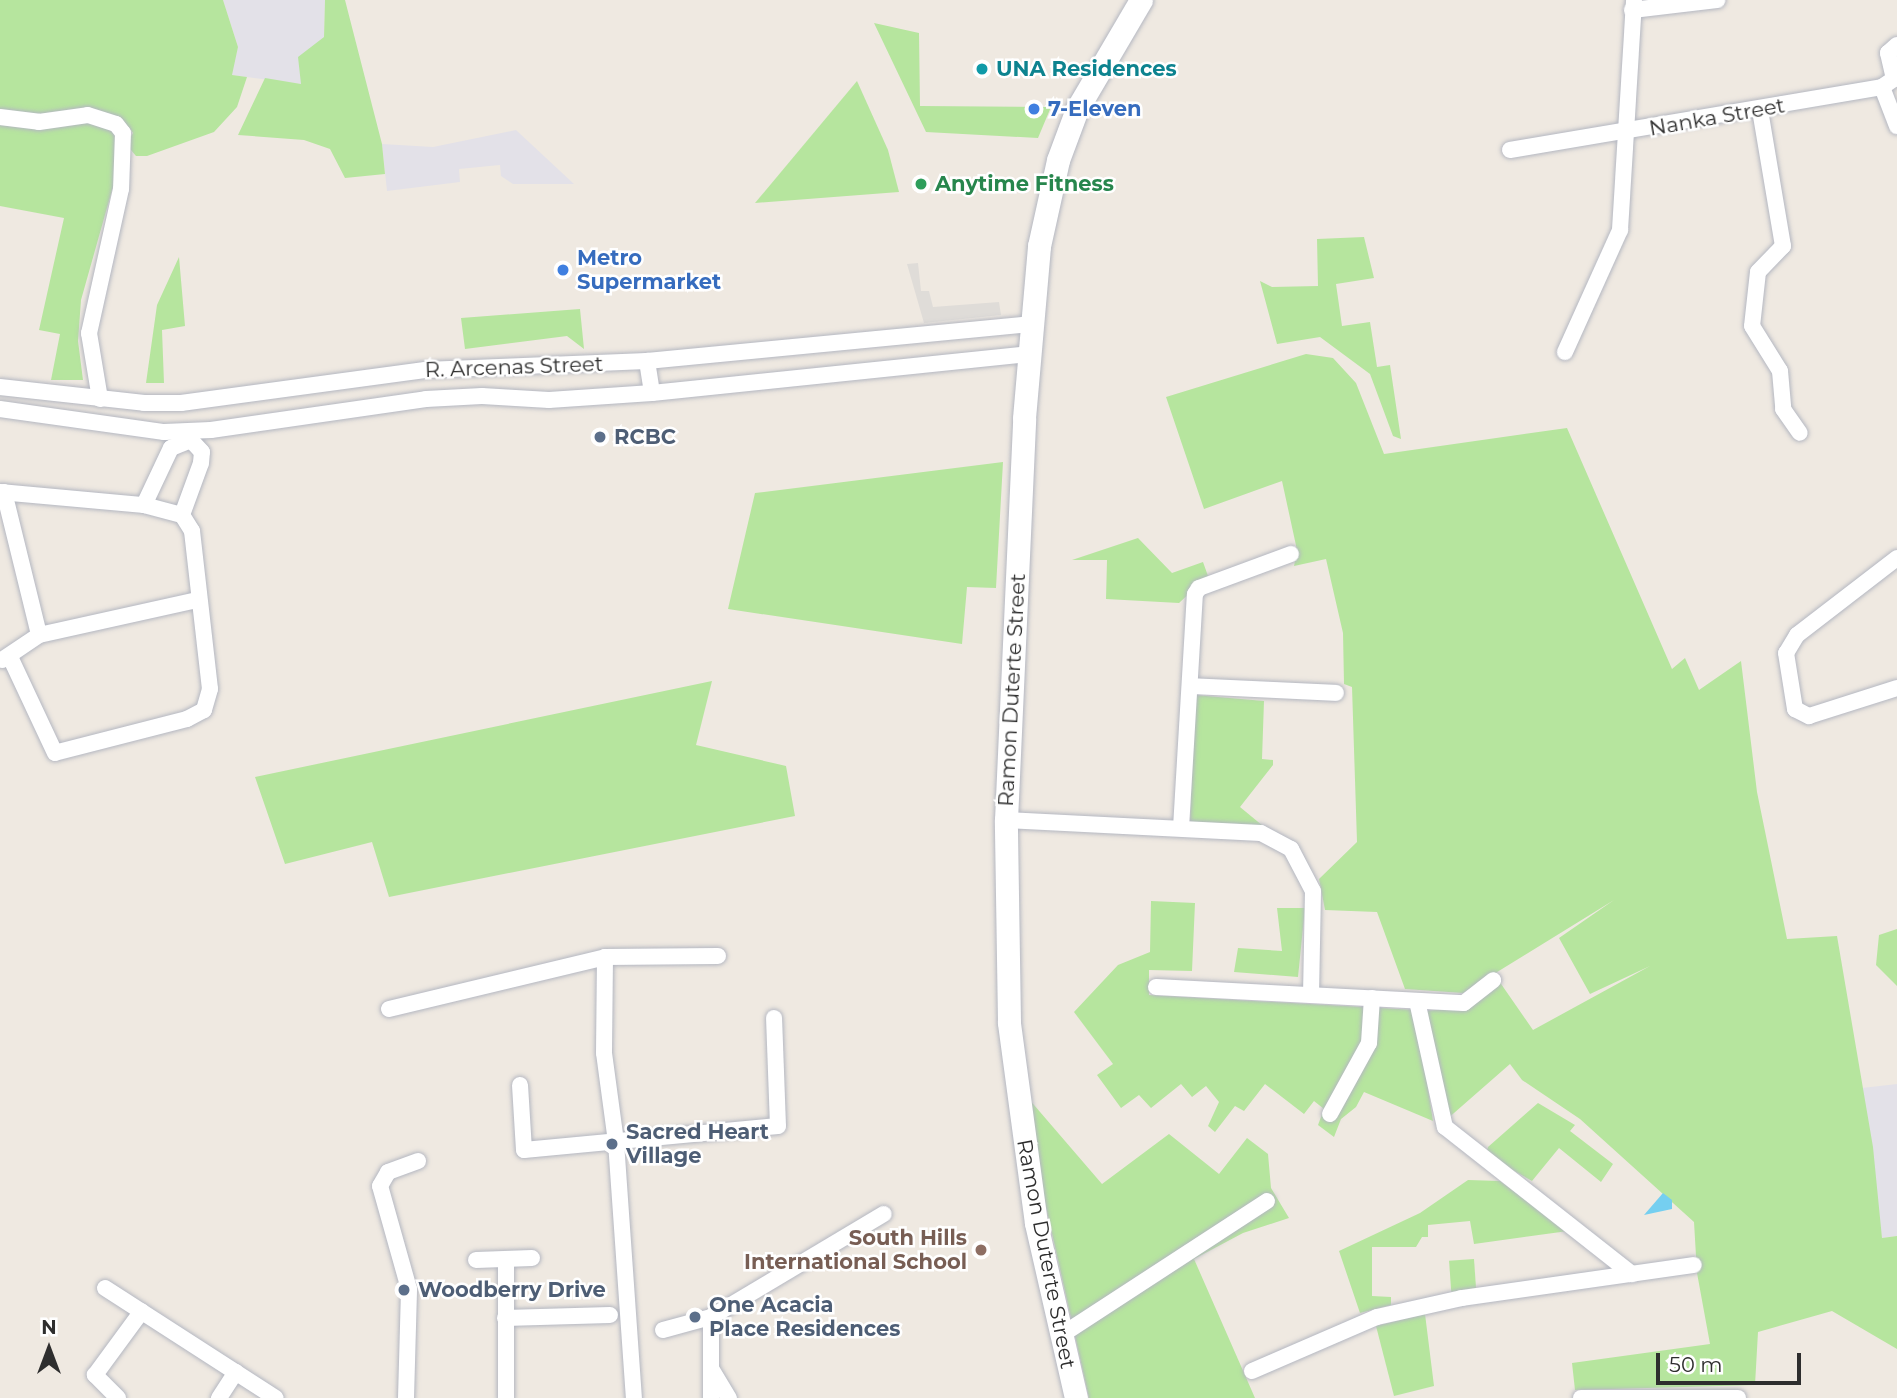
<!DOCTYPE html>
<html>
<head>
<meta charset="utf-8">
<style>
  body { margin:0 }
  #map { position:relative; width:1897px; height:1398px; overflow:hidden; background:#efe9e1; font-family:Montserrat,sans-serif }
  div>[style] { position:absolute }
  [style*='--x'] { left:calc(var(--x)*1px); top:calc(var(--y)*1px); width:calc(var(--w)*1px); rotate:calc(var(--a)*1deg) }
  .industrial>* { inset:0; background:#e3e1e8 }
  .green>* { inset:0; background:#b6e59e; transform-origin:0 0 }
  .plaza>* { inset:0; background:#dfdcd8 }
  .water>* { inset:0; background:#75cff0 }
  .roads { filter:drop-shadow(0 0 2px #b4b7c1) drop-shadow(0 0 2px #b4b7c1) }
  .minor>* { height:16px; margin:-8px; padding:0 8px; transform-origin:8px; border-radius:8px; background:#fff }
  .secondary>* { height:23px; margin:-11.5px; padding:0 11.5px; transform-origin:11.5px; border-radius:11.5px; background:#fff }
  .dots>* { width:19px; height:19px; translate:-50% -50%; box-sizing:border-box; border:4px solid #fff; border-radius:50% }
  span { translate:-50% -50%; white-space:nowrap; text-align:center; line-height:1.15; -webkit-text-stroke:5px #fff; paint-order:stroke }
  .culture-label { font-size:21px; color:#0d838f; font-weight:700 }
  .left { translate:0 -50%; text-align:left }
  .shop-label { font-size:21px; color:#366cbe; font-weight:700 }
  .street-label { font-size:21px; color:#2e2e2e }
  .leisure-label { font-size:21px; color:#27864d; font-weight:700 }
  .service-label { font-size:21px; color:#4e5e75; font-weight:700 }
  .education-label { font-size:21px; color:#785e54; font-weight:700 }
  .right { translate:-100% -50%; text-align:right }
  .north { position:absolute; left:14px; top:1314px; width:70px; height:70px; -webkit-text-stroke:5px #fff; paint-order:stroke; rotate:0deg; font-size:19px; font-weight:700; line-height:28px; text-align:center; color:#2e2e2e }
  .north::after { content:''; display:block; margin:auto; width:24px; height:32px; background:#2e2e2e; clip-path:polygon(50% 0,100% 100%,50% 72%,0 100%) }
  .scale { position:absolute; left:1656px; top:1353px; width:145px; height:32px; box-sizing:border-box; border:4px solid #2e2e2e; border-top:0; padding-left:9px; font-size:21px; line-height:24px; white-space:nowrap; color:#2e2e2e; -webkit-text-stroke:5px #fff; paint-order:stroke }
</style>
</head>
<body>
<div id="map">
  <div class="industrial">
    <i style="clip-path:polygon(223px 0,325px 0,324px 37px,301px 84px,231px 75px,238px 47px)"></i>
    <i style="clip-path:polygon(516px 130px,574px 184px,513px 184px,501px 176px,500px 165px,459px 169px,460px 182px,387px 191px,382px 144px,433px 147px)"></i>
    <i style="clip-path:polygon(1897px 1084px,1897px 1236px,1882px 1238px,1862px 1088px)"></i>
  </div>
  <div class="green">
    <i style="clip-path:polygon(0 0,223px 0,238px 47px,232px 75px,247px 77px,237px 107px,214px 132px,147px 156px,136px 156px,131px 150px,128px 142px,133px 133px,129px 127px,95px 109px,35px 118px,0 112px)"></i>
    <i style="clip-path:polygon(325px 0,345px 0,382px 144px,385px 174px,345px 178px,330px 149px,304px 140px,238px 135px,265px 78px,301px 84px,298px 57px,324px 37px)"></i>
    <i style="clip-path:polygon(874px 23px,919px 33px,920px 106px,1051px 107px,1038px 138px,926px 132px)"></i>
    <i style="clip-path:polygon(857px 81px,888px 150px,899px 192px,755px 203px)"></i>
    <i style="clip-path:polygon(85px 120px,110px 129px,115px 136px,116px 176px,81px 300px,78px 341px,83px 380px,51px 380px,60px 334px,39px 330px,64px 218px,0 206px,0 123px)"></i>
    <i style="clip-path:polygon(1364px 237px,1374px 278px,1336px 284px,1342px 326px,1370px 322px,1377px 367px,1390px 365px,1401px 439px,1393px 436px,1370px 374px,1320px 337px,1277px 344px,1260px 281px,1272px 287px,1318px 286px,1317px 239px)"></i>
    <i style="clip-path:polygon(179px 257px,185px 326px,162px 330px,164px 383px,146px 383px,157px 305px)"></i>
    <i style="clip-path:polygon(580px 309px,584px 349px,567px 336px,465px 349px,461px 318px)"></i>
    <i style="clip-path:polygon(1306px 354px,1333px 358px,1356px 383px,1384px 454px,1567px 428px,1672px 669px,1685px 658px,1699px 690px,1741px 661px,1757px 792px,1787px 939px,1837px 936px,1873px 1147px,1882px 1238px,1897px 1236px,1897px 1349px,1832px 1311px,1758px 1332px,1755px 1385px,1575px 1390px,1572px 1363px,1710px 1344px,1697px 1273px,1694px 1222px,1580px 1119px,1522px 1080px,1510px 1064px,1446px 1120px,1422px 1011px,1464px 1008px,1499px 981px,1533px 1030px,1650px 966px,1590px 994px,1559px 938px,1614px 900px,1463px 993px,1405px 989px,1377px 912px,1325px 910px,1319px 879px,1357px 842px,1352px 687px,1344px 684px,1343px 633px,1326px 559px,1294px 566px,1297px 550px,1282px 481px,1204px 509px,1166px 397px)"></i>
    <i style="clip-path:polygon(1003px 462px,996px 588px,967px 587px,962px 644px,728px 609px,755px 493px)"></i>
    <i style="clip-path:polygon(1138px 538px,1172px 573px,1203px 562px,1208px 576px,1179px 603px,1106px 599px,1107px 560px,1072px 560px)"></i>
    <i style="clip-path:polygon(712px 681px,696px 745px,786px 766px,795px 816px,389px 897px,372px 842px,285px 864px,255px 777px)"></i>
    <i style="clip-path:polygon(1195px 695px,1264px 701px,1262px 759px,1273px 760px,1273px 765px,1240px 807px,1263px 826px,1190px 822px)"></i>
    <i style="clip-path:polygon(1151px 901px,1195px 903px,1192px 971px,1149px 970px,1149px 995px,1416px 1010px,1433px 1121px,1364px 1092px,1356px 1107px,1341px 1119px,1334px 1137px,1318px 1125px,1324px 1109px,1314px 1101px,1304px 1114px,1265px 1084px,1244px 1111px,1235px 1106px,1215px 1132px,1208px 1126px,1219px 1102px,1206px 1086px,1192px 1097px,1181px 1084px,1151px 1108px,1139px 1095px,1121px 1108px,1097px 1075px,1113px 1064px,1074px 1012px,1118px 965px,1150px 952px)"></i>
    <i style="clip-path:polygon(1277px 908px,1305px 908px,1298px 977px,1234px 972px,1238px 948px,1282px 951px)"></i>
    <i style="clip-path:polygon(1897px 929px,1897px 986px,1876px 965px,1879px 935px)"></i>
    <i style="clip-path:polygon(1028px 1098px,1102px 1184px,1169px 1134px,1219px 1174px,1247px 1138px,1268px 1154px,1271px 1188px,1289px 1218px,1243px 1233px,1194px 1259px,1255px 1398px,1089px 1398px,1033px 1149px)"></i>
    <i style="clip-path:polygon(1538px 1103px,1575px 1125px,1570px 1131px,1613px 1164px,1601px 1182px,1559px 1148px,1532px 1181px,1486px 1155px,1488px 1147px)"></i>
    <i style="clip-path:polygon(1468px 1180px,1500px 1181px,1568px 1231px,1474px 1244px,1470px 1221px,1428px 1225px,1428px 1237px,1422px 1237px,1416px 1247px,1372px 1247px,1372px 1296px,1391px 1297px,1391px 1305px,1360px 1313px,1339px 1251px,1420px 1213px)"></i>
    <i style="left:1474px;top:1259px;width:31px;height:25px;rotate:86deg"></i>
    <i style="clip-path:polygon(1425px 1314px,1434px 1386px,1394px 1396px,1376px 1326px)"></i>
  </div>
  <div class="plaza">
    <i style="clip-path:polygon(918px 263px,921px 291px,929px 291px,933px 307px,999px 302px,1001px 315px,924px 323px,907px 264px)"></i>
  </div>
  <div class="water">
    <i style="clip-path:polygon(1663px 1193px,1672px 1200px,1672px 1209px,1644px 1215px)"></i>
  </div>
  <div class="roads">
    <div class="minor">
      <i style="--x:1632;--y:10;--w:86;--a:-6.7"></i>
      <i style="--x:1882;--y:87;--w:42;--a:69"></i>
      <i style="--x:1760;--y:110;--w:138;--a:80.4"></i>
      <i style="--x:1783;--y:246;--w:36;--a:134"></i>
      <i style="--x:1758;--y:272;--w:54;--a:96.3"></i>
      <i style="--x:1752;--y:326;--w:53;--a:58.1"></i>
      <i style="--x:1780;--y:371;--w:38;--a:85"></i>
      <i style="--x:1783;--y:409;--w:29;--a:55"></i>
      <i style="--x:0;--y:117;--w:39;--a:7"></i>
      <i style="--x:39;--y:122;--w:49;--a:-8.1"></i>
      <i style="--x:88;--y:115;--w:29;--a:18"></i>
      <i style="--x:116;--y:124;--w:11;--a:52"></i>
      <i style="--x:123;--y:133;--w:56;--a:92"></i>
      <i style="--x:121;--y:189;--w:148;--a:102.5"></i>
      <i style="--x:89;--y:333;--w:67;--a:80.5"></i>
      <i style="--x:1510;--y:150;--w:377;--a:-9.6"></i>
      <i style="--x:1882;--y:87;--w:14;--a:-34"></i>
      <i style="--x:1894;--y:79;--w:27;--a:-103"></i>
      <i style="--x:1888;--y:53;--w:12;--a:-42"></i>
      <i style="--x:1565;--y:352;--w:134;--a:-65.7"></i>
      <i style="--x:1620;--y:230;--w:230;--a:-86.5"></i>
      <i style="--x:647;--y:361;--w:32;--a:81"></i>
      <i style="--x:0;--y:387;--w:145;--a:6.3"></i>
      <i style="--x:144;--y:403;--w:37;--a:0"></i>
      <i style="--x:181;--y:403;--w:246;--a:-7.7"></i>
      <i style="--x:425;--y:370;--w:222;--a:-2.3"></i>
      <i style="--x:647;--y:361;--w:385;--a:-5.5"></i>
      <i style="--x:0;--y:409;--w:166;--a:8"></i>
      <i style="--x:164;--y:432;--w:47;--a:-2.4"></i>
      <i style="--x:211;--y:430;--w:217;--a:-8.2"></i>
      <i style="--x:426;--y:399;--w:56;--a:-3.1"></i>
      <i style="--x:482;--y:396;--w:67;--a:3.4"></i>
      <i style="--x:549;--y:400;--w:103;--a:-3.9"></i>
      <i style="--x:652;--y:393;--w:378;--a:-5.9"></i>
      <i style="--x:0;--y:492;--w:145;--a:5.2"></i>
      <i style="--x:144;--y:505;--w:39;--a:15"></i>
      <i style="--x:182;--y:515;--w:19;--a:58"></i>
      <i style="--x:192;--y:531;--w:159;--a:83.5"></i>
      <i style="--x:210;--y:689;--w:22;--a:106"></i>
      <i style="--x:204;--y:710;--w:19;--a:152"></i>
      <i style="--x:187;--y:719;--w:136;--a:165.6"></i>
      <i style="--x:55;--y:753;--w:106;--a:-115.1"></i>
      <i style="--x:4;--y:492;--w:147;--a:76.2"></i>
      <i style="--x:144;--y:505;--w:63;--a:-64.7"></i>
      <i style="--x:171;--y:448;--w:22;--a:-22"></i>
      <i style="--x:182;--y:515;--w:55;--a:-69.9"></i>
      <i style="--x:201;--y:463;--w:11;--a:-85"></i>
      <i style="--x:202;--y:452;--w:16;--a:-133"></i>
      <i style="--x:1897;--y:558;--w:126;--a:142.4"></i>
      <i style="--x:1797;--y:635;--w:21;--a:121"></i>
      <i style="--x:1786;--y:653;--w:57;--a:80.9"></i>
      <i style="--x:1795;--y:709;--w:16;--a:27"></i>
      <i style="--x:1809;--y:716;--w:92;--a:-17.7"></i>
      <i style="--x:2;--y:660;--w:45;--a:-34"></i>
      <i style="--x:39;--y:635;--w:162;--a:-12.5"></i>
      <i style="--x:1190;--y:686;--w:146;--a:2.7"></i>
      <i style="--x:1006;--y:820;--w:255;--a:2.9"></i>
      <i style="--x:1261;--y:833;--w:34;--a:28"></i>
      <i style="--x:1291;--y:849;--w:47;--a:62.4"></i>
      <i style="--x:1313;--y:891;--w:104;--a:91.1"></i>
      <i style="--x:1181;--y:828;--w:234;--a:-86.6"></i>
      <i style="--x:1195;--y:594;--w:7;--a:-56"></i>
      <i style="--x:1199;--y:588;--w:98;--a:-20.3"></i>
      <i style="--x:605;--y:957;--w:96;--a:90.6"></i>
      <i style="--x:604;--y:1053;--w:90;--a:82.3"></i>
      <i style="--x:616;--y:1142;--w:257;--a:86"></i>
      <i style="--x:1156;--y:987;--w:308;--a:3"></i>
      <i style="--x:1464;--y:1003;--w:37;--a:-38"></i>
      <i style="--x:1417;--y:1001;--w:129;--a:77.5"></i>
      <i style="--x:1445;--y:1127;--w:238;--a:38.2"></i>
      <i style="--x:389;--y:1009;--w:222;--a:-13.5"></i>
      <i style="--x:605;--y:957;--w:113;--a:-0.5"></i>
      <i style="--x:520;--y:1085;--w:65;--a:86.5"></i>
      <i style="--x:524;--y:1150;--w:255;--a:-5.4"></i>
      <i style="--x:778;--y:1126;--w:108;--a:-92.1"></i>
      <i style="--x:1330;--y:1114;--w:81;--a:-61.2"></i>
      <i style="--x:1369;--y:1043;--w:45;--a:-86.2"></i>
      <i style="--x:476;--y:1260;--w:56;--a:-2"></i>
      <i style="--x:105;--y:1288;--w:203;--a:32.8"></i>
      <i style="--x:711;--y:1317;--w:81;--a:90"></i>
      <i style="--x:505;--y:1318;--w:105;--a:-1.6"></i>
      <i style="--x:663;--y:1330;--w:50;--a:-15.2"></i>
      <i style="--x:711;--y:1317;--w:201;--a:-30.8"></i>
      <i style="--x:1060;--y:1336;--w:247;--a:-33.1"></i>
      <i style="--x:712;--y:1370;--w:33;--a:59"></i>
      <i style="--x:1252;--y:1371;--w:136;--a:-23.4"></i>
      <i style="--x:1377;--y:1317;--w:87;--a:-12.6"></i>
      <i style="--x:1462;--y:1298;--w:234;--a:-8.1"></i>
      <i style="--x:118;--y:1398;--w:33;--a:-135"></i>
      <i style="--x:95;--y:1375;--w:79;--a:-53.7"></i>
      <i style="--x:219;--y:1398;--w:31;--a:-57"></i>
      <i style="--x:406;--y:1398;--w:109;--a:-88.4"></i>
      <i style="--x:409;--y:1289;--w:107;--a:-105.7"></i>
      <i style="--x:380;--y:1186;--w:16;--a:-60"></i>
      <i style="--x:388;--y:1172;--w:32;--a:-20"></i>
      <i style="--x:506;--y:1398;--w:139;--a:-90"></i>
      <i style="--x:1581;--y:1398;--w:157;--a:0"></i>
    </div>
    <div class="secondary">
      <i style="--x:1076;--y:1398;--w:180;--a:-102.9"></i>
      <i style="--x:1036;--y:1223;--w:203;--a:-97.7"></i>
      <i style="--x:1009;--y:1022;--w:202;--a:-90.9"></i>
      <i style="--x:1006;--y:820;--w:402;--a:-87.4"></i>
      <i style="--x:1024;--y:418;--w:173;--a:-85"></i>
      <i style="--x:1039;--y:246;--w:88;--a:-77.5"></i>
      <i style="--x:1058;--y:160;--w:54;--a:-69.6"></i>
      <i style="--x:1077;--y:109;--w:126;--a:-59.6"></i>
    </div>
  </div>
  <div class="dots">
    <i style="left:982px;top:69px;background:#0f9aa8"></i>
    <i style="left:1034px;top:109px;background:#3f7fe0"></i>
    <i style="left:921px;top:184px;background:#2e9e5b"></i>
    <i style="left:563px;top:270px;background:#3f7fe0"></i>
    <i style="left:600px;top:437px;background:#5c6f8a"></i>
    <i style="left:612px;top:1144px;background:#5c6f8a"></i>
    <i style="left:981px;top:1250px;background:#8d6e63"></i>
    <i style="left:404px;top:1290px;background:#5c6f8a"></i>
    <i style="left:695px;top:1317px;background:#5c6f8a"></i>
  </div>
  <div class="culture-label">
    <span class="left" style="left:996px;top:69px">UNA Residences</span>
  </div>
  <div class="shop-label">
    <span class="left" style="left:1048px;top:109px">7-Eleven</span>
    <span class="left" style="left:577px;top:270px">Metro<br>Supermarket</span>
  </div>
  <div class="street-label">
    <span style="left:1717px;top:117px;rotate:-10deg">Nanka Street</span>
    <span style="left:514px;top:367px;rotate:-2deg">R. Arcenas Street</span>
    <span style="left:1012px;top:690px;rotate:-87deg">Ramon Duterte Street</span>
    <span style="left:1046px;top:1254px;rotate:79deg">Ramon Duterte Street</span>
  </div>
  <div class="leisure-label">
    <span class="left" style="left:935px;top:184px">Anytime Fitness</span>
  </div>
  <div class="service-label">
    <span class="left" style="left:614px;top:437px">RCBC</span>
    <span class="left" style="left:626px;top:1144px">Sacred Heart<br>Village</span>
    <span class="left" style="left:418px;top:1290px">Woodberry Drive</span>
    <span class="left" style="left:709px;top:1317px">One Acacia<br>Place Residences</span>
  </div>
  <div class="education-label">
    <span class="right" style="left:967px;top:1250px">South Hills<br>International School</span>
  </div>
  <div class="north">N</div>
  <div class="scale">50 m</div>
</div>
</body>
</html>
